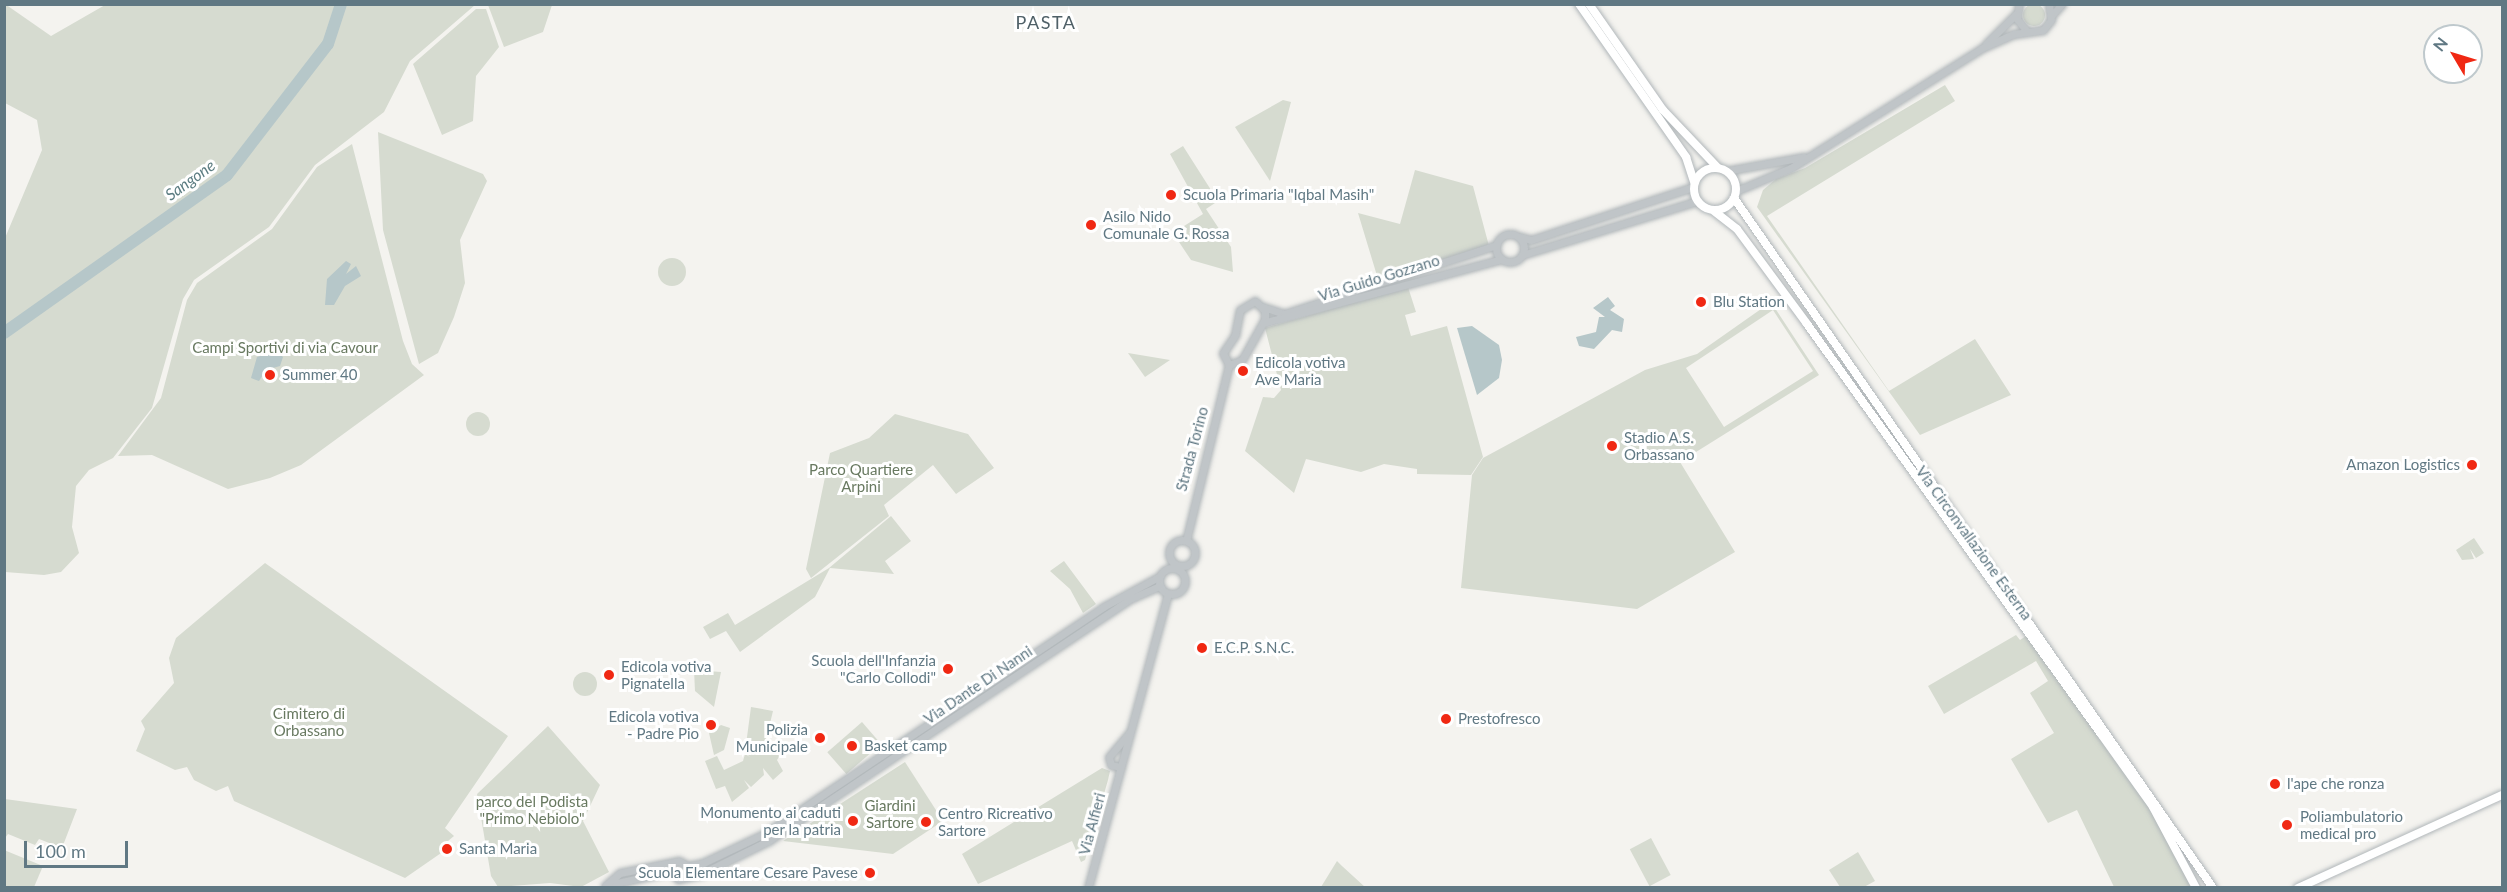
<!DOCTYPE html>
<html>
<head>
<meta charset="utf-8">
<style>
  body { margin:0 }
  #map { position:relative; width:2507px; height:892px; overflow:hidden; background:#f4f3ef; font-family:Lato,sans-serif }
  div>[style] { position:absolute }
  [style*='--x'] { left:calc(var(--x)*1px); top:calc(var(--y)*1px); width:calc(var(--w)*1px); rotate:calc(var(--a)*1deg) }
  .green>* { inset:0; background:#d6dbd0; transform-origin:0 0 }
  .round { border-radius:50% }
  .water>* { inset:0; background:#b6c7c9 }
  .river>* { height:12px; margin:-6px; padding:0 6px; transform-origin:6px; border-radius:6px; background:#b6c7c9 }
  .roads { filter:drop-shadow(0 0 2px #b1b7ba) drop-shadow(0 0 2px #b1b7ba) }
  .tertiary>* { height:7px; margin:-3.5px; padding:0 3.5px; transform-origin:3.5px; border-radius:3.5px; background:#c0c5c8 }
  .tertiary>.ring { margin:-3.5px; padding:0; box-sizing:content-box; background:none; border:7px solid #c0c5c8; border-radius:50% }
  .primary>* { height:8px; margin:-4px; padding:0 4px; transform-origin:4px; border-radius:4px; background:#fff }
  .primary>.ring { margin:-4px; padding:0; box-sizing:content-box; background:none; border:8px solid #fff; border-radius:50% }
  .dots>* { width:16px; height:16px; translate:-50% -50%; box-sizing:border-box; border:3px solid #fff; border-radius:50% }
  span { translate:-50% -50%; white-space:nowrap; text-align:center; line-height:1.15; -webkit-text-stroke:6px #fff; paint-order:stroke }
  .poi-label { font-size:15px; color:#607883 }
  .left { translate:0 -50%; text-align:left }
  .right { translate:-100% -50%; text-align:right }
  .street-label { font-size:15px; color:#607883 }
  .park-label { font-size:15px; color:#687960 }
  .water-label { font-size:16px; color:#5b7c81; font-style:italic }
  .quarter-label { font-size:18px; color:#4f6067; letter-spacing:1.5px }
  .frame { position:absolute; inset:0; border:6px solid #607883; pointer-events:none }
  .north { position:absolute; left:2423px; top:24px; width:60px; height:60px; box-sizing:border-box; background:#fff; border:2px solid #bfc9cd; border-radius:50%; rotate:308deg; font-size:16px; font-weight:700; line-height:24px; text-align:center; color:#607883 }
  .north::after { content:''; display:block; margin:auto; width:21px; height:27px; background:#f02813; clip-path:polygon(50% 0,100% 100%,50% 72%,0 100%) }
  .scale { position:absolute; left:24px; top:841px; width:104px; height:27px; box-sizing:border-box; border:3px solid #607883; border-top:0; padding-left:8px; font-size:18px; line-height:21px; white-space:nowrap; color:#607883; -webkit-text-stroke:4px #fff; paint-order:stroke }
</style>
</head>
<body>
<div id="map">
  <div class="green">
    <i class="round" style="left:2023px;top:4px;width:22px;height:22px"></i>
    <i style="clip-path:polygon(5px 4px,51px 36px,105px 5px,475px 5px,410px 61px,384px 112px,315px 165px,269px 227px,194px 280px,183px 299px,152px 408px,113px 458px,89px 470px,76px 486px,72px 527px,79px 553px,61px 572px,44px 575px,5px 572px,5px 238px,42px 150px,37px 120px,5px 103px)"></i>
    <i style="clip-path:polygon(488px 5px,488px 4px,552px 5px,543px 32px,504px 47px)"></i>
    <i style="clip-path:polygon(476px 9px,486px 9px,499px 47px,476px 76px,473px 121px,442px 135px,413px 64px)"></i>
    <i style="clip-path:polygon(1945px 85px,1955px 101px,1767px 216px,1889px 391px,1975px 339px,2011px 395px,1920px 435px,1757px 207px,1763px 190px,1776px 179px,1805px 168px)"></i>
    <i style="clip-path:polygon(1283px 100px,1291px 102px,1270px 181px,1235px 127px)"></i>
    <i style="clip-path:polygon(378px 132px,483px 174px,487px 181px,460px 240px,465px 283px,454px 317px,438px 353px,419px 364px,383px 230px)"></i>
    <i style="clip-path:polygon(352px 144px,403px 341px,412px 364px,424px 375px,301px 465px,270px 478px,228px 489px,152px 455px,118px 456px,161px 398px,187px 300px,197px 283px,272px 229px,317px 167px)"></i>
    <i style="clip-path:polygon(1183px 146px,1218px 201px,1206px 209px,1231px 247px,1233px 272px,1191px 260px,1173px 233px,1203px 214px,1170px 154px)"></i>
    <i style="clip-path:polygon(1415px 170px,1473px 186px,1489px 246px,1378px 279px,1358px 213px,1400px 224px)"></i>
    <i class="round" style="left:658px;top:258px;width:28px;height:28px"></i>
    <i style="clip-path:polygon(1408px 287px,1416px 312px,1405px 315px,1411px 336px,1447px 326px,1483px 457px,1471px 475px,1417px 474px,1417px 469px,1384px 464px,1361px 472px,1306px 459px,1294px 493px,1245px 451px,1263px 397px,1274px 398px,1281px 390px,1265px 328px)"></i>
    <i style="clip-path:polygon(evenodd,1771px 302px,1819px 375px,1680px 462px,1735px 552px,1637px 609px,1461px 588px,1472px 475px,1483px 458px,1645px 370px,1697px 354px,1771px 302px,1773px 310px,1813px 371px,1724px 427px,1686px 368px,1773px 310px)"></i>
    <i style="clip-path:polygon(1128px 353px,1170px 360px,1145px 377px)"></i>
    <i class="round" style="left:466px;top:412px;width:24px;height:24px"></i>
    <i style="clip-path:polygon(895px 414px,968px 434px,994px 468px,956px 494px,933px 465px,884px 505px,889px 516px,811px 578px,806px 569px,830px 453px,869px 438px)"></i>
    <i style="clip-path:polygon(891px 516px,911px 541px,885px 561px,894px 574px,830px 568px,815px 597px,740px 652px,726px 631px,710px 639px,703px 627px,728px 613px,735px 625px,829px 568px)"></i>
    <i style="clip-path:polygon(2474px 538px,2484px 553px,2476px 558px,2470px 549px,2474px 559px,2462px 560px,2456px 550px)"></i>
    <i style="clip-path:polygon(1064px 561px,1096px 604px,1083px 613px,1070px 589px,1050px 571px)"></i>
    <i style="clip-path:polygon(265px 563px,508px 736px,445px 828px,454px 836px,442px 846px,444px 851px,405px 878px,234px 801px,228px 786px,216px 791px,194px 780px,187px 767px,175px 770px,136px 751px,145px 729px,141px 721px,174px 683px,169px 658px,176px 638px)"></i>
    <i style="clip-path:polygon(2016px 635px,2020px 640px,2026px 636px,2151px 810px,2192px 887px,2114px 887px,2077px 810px,2048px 823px,2011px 759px,2054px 733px,2030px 693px,2048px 681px,2036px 661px,1944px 714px,1928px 686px)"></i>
    <i style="clip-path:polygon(694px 670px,721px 672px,714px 707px,695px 691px)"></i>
    <i class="round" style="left:573px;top:672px;width:24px;height:24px"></i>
    <i style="clip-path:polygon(751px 707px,773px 711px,765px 744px,787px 745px,777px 760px,783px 771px,773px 780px,763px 768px,764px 775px,751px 787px,744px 780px,749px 788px,732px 802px,725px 786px,716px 789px,705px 761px,717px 756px,724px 770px,743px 761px,745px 754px,750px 757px,745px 752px)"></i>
    <i style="left:862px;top:722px;width:29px;height:46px;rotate:49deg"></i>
    <i style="clip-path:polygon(721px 725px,730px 728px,724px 750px,714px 755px,709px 733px)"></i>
    <i style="clip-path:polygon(548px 726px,600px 785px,583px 821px,609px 872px,581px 887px,550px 883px,498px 887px,491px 876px,477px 794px)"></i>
    <i style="clip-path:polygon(905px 762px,943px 821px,893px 854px,783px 841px)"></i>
    <i style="clip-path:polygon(1102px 768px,1110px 771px,1108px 780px,1085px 860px,1081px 862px,1072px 841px,978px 884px,962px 854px)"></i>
    <i style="clip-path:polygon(5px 799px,77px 809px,62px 848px,39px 839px,35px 845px,8px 834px,5px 838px)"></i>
    <i style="left:1651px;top:838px;width:42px;height:24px;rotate:62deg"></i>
    <i style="clip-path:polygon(4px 850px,43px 866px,34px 887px,5px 887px)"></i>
    <i style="clip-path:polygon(1858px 852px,1875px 881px,1864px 887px,1840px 887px,1829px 870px)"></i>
    <i style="clip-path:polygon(1337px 861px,1342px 866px,1365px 887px,1321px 887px)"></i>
  </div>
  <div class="water">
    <i style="clip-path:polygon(346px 261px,351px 264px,346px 274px,356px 266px,361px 276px,345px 286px,334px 305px,325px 305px,327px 279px)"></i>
    <i style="clip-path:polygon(1608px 297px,1615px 306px,1610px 310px,1624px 319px,1622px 332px,1612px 330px,1594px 349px,1579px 346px,1576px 337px,1596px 332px,1599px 317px,1605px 317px,1593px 308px)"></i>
    <i style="clip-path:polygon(1472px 326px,1499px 345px,1502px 360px,1499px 378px,1477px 395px,1457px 328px)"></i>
    <i style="clip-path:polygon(277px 351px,283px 357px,280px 366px,266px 370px,259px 381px,251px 378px,257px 357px)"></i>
  </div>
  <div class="river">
    <i style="--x:4;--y:333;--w:273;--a:-35.3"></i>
    <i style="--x:227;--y:175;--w:165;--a:-52.4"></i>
    <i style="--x:328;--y:44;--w:42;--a:-72"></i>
  </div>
  <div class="roads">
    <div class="tertiary">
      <i style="--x:2019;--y:4;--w:15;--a:98"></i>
      <i style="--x:2017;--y:19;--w:14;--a:51"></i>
      <i style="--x:2052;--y:15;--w:15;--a:-48"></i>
      <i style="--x:1986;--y:44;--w:42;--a:-45"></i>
      <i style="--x:1726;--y:171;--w:79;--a:-10.2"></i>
      <i style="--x:1736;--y:191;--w:60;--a:-22.7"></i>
      <i style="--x:1791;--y:168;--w:226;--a:-32.1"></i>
      <i style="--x:1982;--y:48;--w:35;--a:-24"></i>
      <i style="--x:2014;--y:34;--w:29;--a:-8"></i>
      <i style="--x:2043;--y:30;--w:13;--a:-51"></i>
      <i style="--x:2051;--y:20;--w:16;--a:-97"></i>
      <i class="ring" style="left:1496px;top:234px;width:21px;height:21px"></i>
      <i style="--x:1520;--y:237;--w:11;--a:15"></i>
      <i style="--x:1531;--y:240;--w:170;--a:-18.1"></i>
      <i style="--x:1522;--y:255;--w:183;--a:-17.1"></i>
      <i style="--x:1255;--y:301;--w:14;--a:45"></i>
      <i style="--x:1265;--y:311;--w:8;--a:90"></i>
      <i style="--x:1265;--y:319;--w:47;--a:119.3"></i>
      <i style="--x:1242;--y:360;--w:14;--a:159"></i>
      <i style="--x:1229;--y:365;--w:13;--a:-117"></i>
      <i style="--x:1223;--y:353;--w:22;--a:-56"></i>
      <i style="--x:1235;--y:335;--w:25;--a:-79"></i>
      <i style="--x:1240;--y:310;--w:17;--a:-31"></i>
      <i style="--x:1263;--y:307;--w:22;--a:18"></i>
      <i style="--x:1284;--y:314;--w:223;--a:-18"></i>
      <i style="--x:1263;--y:323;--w:247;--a:-15"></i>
      <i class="ring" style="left:1169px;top:540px;width:19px;height:19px"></i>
      <i style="--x:1186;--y:541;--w:181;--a:-76.3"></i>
      <i class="ring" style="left:1159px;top:568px;width:19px;height:19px"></i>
      <i style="--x:1121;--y:767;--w:10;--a:-169"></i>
      <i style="--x:1111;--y:765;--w:8;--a:-104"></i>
      <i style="--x:1109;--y:757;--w:31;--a:-50"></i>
      <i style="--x:671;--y:871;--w:11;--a:49"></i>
      <i style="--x:678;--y:879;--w:24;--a:-12"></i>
      <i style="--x:701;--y:874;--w:77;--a:-26.2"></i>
      <i style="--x:770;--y:840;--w:431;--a:-33.8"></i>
      <i style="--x:1128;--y:600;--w:35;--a:-24"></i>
      <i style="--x:608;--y:885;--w:65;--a:-12.5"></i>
      <i style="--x:605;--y:886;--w:20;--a:-41"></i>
      <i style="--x:620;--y:873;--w:60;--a:-11.5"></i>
      <i style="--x:679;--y:861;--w:10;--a:29"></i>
      <i style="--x:688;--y:866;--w:15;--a:-11"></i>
      <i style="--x:703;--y:863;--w:70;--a:-25.5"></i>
      <i style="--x:766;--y:833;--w:406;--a:-33.8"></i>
      <i style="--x:1103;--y:607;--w:65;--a:-28.5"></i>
      <i style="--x:1088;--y:888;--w:305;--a:-74.8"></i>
    </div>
    <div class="primary">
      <i style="--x:1579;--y:4;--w:187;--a:55"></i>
      <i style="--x:1686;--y:157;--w:26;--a:72"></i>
      <i style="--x:1589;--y:4;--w:129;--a:55.1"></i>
      <i style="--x:1663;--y:110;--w:80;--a:46.5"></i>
      <i class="ring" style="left:1694px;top:168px;width:34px;height:34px"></i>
      <i style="--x:1734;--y:198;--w:840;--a:55.23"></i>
      <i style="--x:1714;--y:211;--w:29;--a:38"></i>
      <i style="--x:1737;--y:229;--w:118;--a:53.6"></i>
      <i style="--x:1807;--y:324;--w:505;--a:54.36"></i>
      <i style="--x:2101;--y:734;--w:90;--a:54.5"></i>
      <i style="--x:2153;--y:807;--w:92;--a:62"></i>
      <i style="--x:2298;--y:888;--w:224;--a:-24.5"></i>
    </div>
  </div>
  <div class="dots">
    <i style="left:1171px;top:195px;background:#f02813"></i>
    <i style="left:1091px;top:225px;background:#f02813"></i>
    <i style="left:1701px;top:302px;background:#f02813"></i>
    <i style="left:1243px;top:371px;background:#f02813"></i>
    <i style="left:270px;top:375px;background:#f02813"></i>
    <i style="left:1612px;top:446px;background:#f02813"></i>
    <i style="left:2472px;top:465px;background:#f02813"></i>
    <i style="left:1202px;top:648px;background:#f02813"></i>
    <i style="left:948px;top:669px;background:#f02813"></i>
    <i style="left:609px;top:675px;background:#f02813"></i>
    <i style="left:1446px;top:719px;background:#f02813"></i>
    <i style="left:711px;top:725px;background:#f02813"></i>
    <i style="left:820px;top:738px;background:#f02813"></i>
    <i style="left:852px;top:746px;background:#f02813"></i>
    <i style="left:2275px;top:784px;background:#f02813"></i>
    <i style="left:853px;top:821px;background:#f02813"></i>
    <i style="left:926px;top:822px;background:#f02813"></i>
    <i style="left:2287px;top:825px;background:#f02813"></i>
    <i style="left:447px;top:849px;background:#f02813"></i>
    <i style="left:870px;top:873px;background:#f02813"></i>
  </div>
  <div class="poi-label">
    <span class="left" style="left:1183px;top:195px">Scuola Primaria "Iqbal Masih"</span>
    <span class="left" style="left:1103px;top:225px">Asilo Nido<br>Comunale G. Rossa</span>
    <span class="left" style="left:1713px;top:302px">Blu Station</span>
    <span class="left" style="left:1255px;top:371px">Edicola votiva<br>Ave Maria</span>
    <span class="left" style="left:282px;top:375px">Summer 40</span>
    <span class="left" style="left:1624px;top:446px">Stadio A.S.<br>Orbassano</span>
    <span class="right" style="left:2460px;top:465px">Amazon Logistics</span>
    <span class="left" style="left:1214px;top:648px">E.C.P. S.N.C.</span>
    <span class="right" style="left:936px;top:669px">Scuola dell'Infanzia<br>"Carlo Collodi"</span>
    <span class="left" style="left:621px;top:675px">Edicola votiva<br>Pignatella</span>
    <span class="right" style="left:699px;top:725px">Edicola votiva<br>- Padre Pio</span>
    <span class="left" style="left:1458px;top:719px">Prestofresco</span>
    <span class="right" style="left:808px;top:738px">Polizia<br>Municipale</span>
    <span class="left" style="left:864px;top:746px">Basket camp</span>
    <span class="left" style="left:2287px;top:784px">l'ape che ronza</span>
    <span class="right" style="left:841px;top:821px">Monumento ai caduti<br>per la patria</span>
    <span class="left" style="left:938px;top:822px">Centro Ricreativo<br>Sartore</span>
    <span class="left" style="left:2300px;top:825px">Poliambulatorio<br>medical pro</span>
    <span class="left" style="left:459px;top:849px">Santa Maria</span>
    <span class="right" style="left:858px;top:873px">Scuola Elementare Cesare Pavese</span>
  </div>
  <div class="street-label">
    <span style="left:1379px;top:278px;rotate:-17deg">Via Guido Gozzano</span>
    <span style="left:1192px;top:449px;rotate:-75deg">Strada Torino</span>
    <span style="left:1974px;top:543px;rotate:54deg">Via Circonvallazione Esterna</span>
    <span style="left:978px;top:685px;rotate:-34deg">Via Dante Di Nanni</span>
    <span style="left:1092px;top:824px;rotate:-75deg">Via Alfieri</span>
  </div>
  <div class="park-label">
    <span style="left:285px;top:348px">Campi Sportivi di via Cavour</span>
    <span style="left:861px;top:478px">Parco Quartiere<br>Arpini</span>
    <span style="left:309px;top:722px">Cimitero di<br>Orbassano</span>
    <span style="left:532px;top:810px">parco del Podista<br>"Primo Nebiolo"</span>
    <span style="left:890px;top:814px">Giardini<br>Sartore</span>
  </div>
  <div class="water-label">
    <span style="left:190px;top:180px;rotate:-36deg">Sangone</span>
  </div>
  <div class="quarter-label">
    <span style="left:1046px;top:22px">PASTA</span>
  </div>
  <div class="frame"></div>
  <div class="north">N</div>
  <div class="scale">100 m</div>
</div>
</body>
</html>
